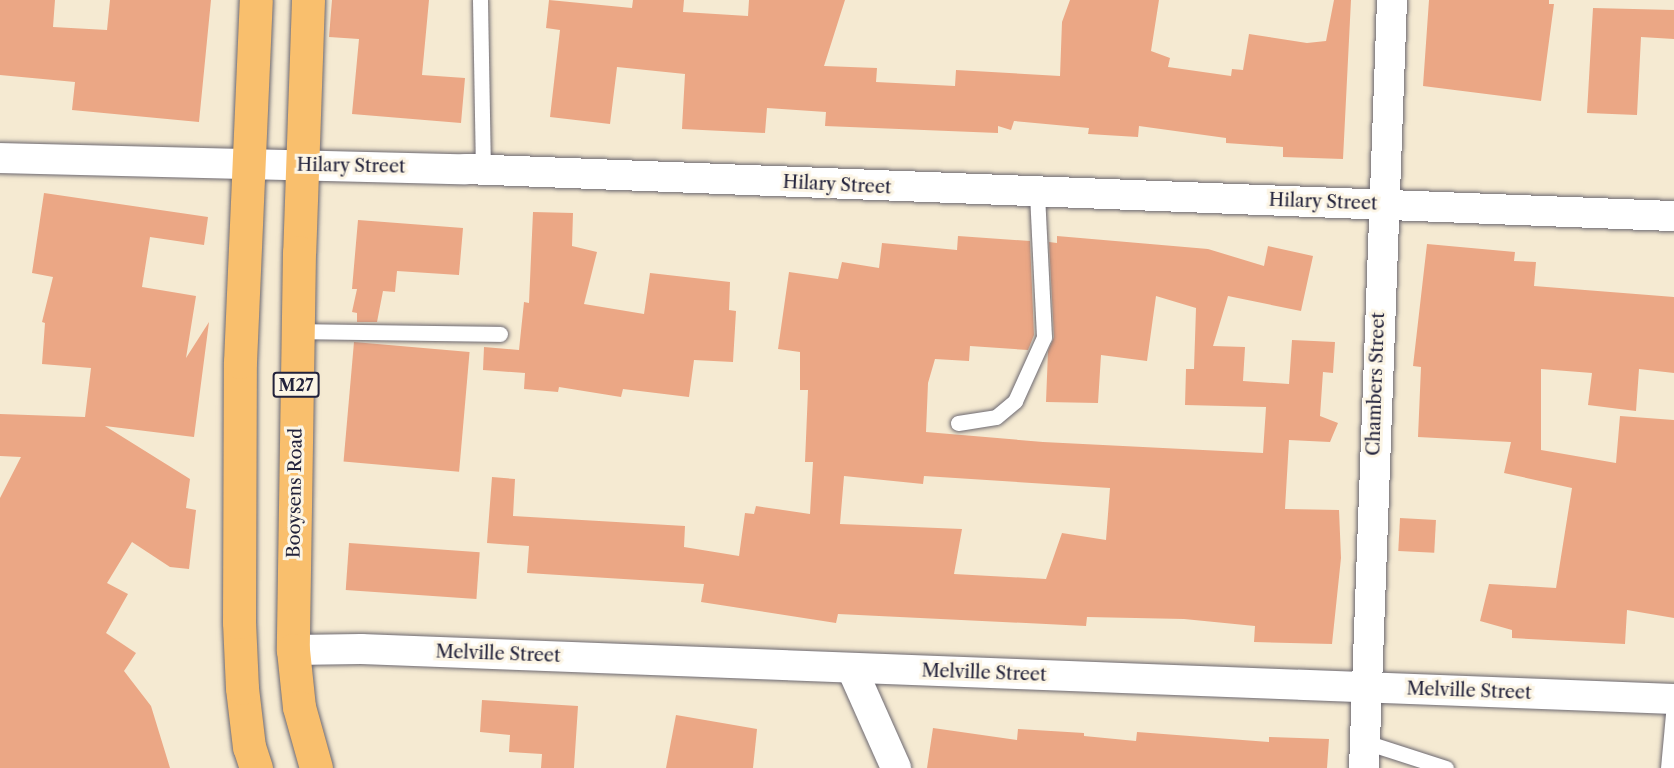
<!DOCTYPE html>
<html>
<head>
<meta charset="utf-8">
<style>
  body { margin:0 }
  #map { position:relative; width:1674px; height:768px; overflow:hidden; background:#f5ead2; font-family:"Libre Caslon Text",serif }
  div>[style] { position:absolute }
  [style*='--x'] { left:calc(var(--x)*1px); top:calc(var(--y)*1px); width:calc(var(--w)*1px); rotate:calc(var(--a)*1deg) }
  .building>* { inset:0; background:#eba785; transform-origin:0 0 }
  .roads { filter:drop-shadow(0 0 2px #6c6870) drop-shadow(0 0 2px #6c6870) }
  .service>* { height:15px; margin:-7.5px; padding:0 7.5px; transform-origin:7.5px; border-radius:7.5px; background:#fff }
  .minor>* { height:30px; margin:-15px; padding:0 15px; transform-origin:15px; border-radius:15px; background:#fff }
  .primary>* { height:33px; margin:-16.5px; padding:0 16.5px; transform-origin:16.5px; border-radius:16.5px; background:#f9bf6d }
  span { translate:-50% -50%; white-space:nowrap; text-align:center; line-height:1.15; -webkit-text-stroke:6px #fcf5e5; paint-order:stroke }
  .shield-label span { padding:2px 4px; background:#fcf5e5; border:2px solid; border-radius:4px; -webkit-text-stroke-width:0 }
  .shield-label { font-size:16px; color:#22223b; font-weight:700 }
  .street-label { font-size:18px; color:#22223b }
</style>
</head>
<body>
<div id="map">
  <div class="building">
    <i style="clip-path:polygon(0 0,55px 0,53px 27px,107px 30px,110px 0,211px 0,199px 122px,72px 110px,75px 82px,0 75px)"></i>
    <i style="clip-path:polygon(332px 0,429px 0,422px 75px,465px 78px,461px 123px,352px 114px,359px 39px,329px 37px)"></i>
    <i style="clip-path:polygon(549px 0,632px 8px,633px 0,684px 0,683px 12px,748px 16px,749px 0,845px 0,824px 66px,877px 68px,876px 82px,955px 86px,956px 70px,1060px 76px,1062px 22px,1070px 0,1159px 0,1151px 51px,1170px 58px,1168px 67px,1231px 76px,1232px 69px,1243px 70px,1249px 34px,1307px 43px,1326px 41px,1334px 0,1351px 0,1343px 159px,1283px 157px,1283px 147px,1226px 143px,1226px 138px,1139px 126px,1138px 137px,1088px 134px,1089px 128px,1014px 121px,1011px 130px,998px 126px,998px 133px,825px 126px,826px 112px,767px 108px,765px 133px,682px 129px,685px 74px,617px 67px,610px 124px,550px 117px,560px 30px,546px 28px)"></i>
    <i style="clip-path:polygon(1429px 0,1549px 0,1549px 4px,1554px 4px,1541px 101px,1423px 86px)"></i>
    <i style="clip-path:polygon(1593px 8px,1674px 10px,1674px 39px,1641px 37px,1637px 115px,1587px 113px)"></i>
    <i style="clip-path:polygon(44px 193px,208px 217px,204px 245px,150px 237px,142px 287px,196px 296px,186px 358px,209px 322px,194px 437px,105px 426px,190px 479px,186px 508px,196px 510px,189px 569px,170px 567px,132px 542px,107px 583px,128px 594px,106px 633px,136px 653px,124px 671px,151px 706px,170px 768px,0 768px,0 498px,21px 457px,0 456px,0 414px,85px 417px,91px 368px,42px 364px,45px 323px,42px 322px,53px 277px,32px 273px)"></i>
    <i style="clip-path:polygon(533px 212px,573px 213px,572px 246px,597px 252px,584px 304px,644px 314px,650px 273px,730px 282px,729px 310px,736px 311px,733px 362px,694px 360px,689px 397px,623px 389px,621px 397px,559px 387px,558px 392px,524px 389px,525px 373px,483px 370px,484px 347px,519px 350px,524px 302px,529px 303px)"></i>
    <i style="clip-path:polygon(358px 220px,463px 228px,459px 275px,397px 271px,395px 292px,383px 291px,377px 322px,357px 322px,357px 313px,352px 312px,357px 289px,352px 289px)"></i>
    <i style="clip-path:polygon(evenodd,958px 236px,1030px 241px,1034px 335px,1028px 350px,970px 346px,969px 361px,935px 359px,928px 383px,926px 432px,1043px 442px,1263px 453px,1266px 407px,1185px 405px,1186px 369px,1194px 369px,1196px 308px,1156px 296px,1147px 361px,1101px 355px,1098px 403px,1046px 402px,1048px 351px,1054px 337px,1049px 242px,1057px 243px,1057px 236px,1208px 249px,1264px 266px,1268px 246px,1313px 256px,1301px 311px,1228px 296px,1213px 346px,1245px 347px,1243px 381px,1289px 384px,1292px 340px,1335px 342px,1333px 373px,1323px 372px,1320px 416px,1338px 423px,1330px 442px,1289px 440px,1285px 509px,1339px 510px,1341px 558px,1332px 644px,1254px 642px,1255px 626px,1184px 619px,1087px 617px,1086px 626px,838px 614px,836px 623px,701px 602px,704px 584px,527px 573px,529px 546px,487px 543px,492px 477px,515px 479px,513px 516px,685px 526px,684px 547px,739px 556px,745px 513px,754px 514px,756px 506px,810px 514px,813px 462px,805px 462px,808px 390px,800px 390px,800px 352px,778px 349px,789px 272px,838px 279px,842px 262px,879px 268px,882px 243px,957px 250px,958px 236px,844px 476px,923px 484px,924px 476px,1110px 488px,1106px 540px,1062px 533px,1046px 579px,954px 574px,962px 529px,840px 524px,844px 476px)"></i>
    <i style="clip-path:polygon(1427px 244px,1515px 252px,1514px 261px,1536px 262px,1534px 286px,1674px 297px,1674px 373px,1639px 369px,1636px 411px,1588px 405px,1592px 373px,1541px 369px,1541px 450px,1616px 463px,1620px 416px,1674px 420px,1674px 618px,1627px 610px,1625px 644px,1512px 638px,1512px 630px,1480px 621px,1489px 584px,1556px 588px,1572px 488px,1504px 473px,1511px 442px,1418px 437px,1421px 367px,1413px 366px)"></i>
    <i style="left:354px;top:342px;width:116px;height:120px;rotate:5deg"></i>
    <i style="left:1400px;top:518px;width:36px;height:33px;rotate:3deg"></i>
    <i style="left:349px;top:543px;width:131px;height:47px;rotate:4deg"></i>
    <i style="clip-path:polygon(482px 700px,578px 706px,574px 768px,541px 768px,542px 754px,509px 752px,510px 735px,480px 732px)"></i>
    <i style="clip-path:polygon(676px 715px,757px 729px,753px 768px,666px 768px)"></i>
    <i style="clip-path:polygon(933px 728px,1017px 740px,1018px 729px,1084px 733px,1084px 736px,1136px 741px,1137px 732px,1269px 742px,1269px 737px,1329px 739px,1327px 768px,927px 768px)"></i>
  </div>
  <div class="roads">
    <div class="service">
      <i style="--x:480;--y:0;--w:170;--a:89"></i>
      <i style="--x:297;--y:331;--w:203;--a:0.8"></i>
      <i style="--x:958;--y:423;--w:38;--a:-9"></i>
      <i style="--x:996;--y:417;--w:25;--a:-40"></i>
      <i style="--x:1015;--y:401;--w:70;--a:-65.6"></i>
      <i style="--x:1044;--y:337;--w:145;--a:-92.8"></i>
      <i style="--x:1365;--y:742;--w:85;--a:17.8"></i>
      <i style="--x:1668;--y:768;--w:65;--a:-84.7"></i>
    </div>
    <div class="minor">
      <i style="--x:0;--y:158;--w:465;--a:1.4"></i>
      <i style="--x:465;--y:169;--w:1210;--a:2.23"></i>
      <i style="--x:293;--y:650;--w:68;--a:-0.8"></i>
      <i style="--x:361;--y:649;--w:1314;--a:2.18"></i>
      <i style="--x:852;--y:669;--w:108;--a:66"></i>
      <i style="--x:1364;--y:768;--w:769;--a:-87.91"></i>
    </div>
    <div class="primary">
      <i style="--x:308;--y:0;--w:252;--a:92"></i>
      <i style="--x:299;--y:252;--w:398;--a:90.9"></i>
      <i style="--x:293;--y:650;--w:57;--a:84"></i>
      <i style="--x:299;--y:707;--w:63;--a:74.4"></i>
      <i style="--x:256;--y:768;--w:22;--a:-108"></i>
      <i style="--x:249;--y:747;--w:59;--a:-96.8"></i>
      <i style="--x:242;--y:688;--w:66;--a:-92.6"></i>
      <i style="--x:239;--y:622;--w:260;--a:-89.8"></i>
      <i style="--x:240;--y:362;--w:362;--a:-87.5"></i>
    </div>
  </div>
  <div class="shield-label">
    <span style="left:296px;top:385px">M27</span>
  </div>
  <div class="street-label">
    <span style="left:351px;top:166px;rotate:1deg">Hilary Street</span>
    <span style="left:837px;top:185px;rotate:3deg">Hilary Street</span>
    <span style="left:1323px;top:202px;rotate:2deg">Hilary Street</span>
    <span style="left:1376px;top:384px;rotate:-88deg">Chambers Street</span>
    <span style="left:295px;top:493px;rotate:-89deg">Booysens Road</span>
    <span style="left:498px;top:654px;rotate:2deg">Melville Street</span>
    <span style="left:984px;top:673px;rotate:2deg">Melville Street</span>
    <span style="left:1469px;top:691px;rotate:2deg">Melville Street</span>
  </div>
</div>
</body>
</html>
